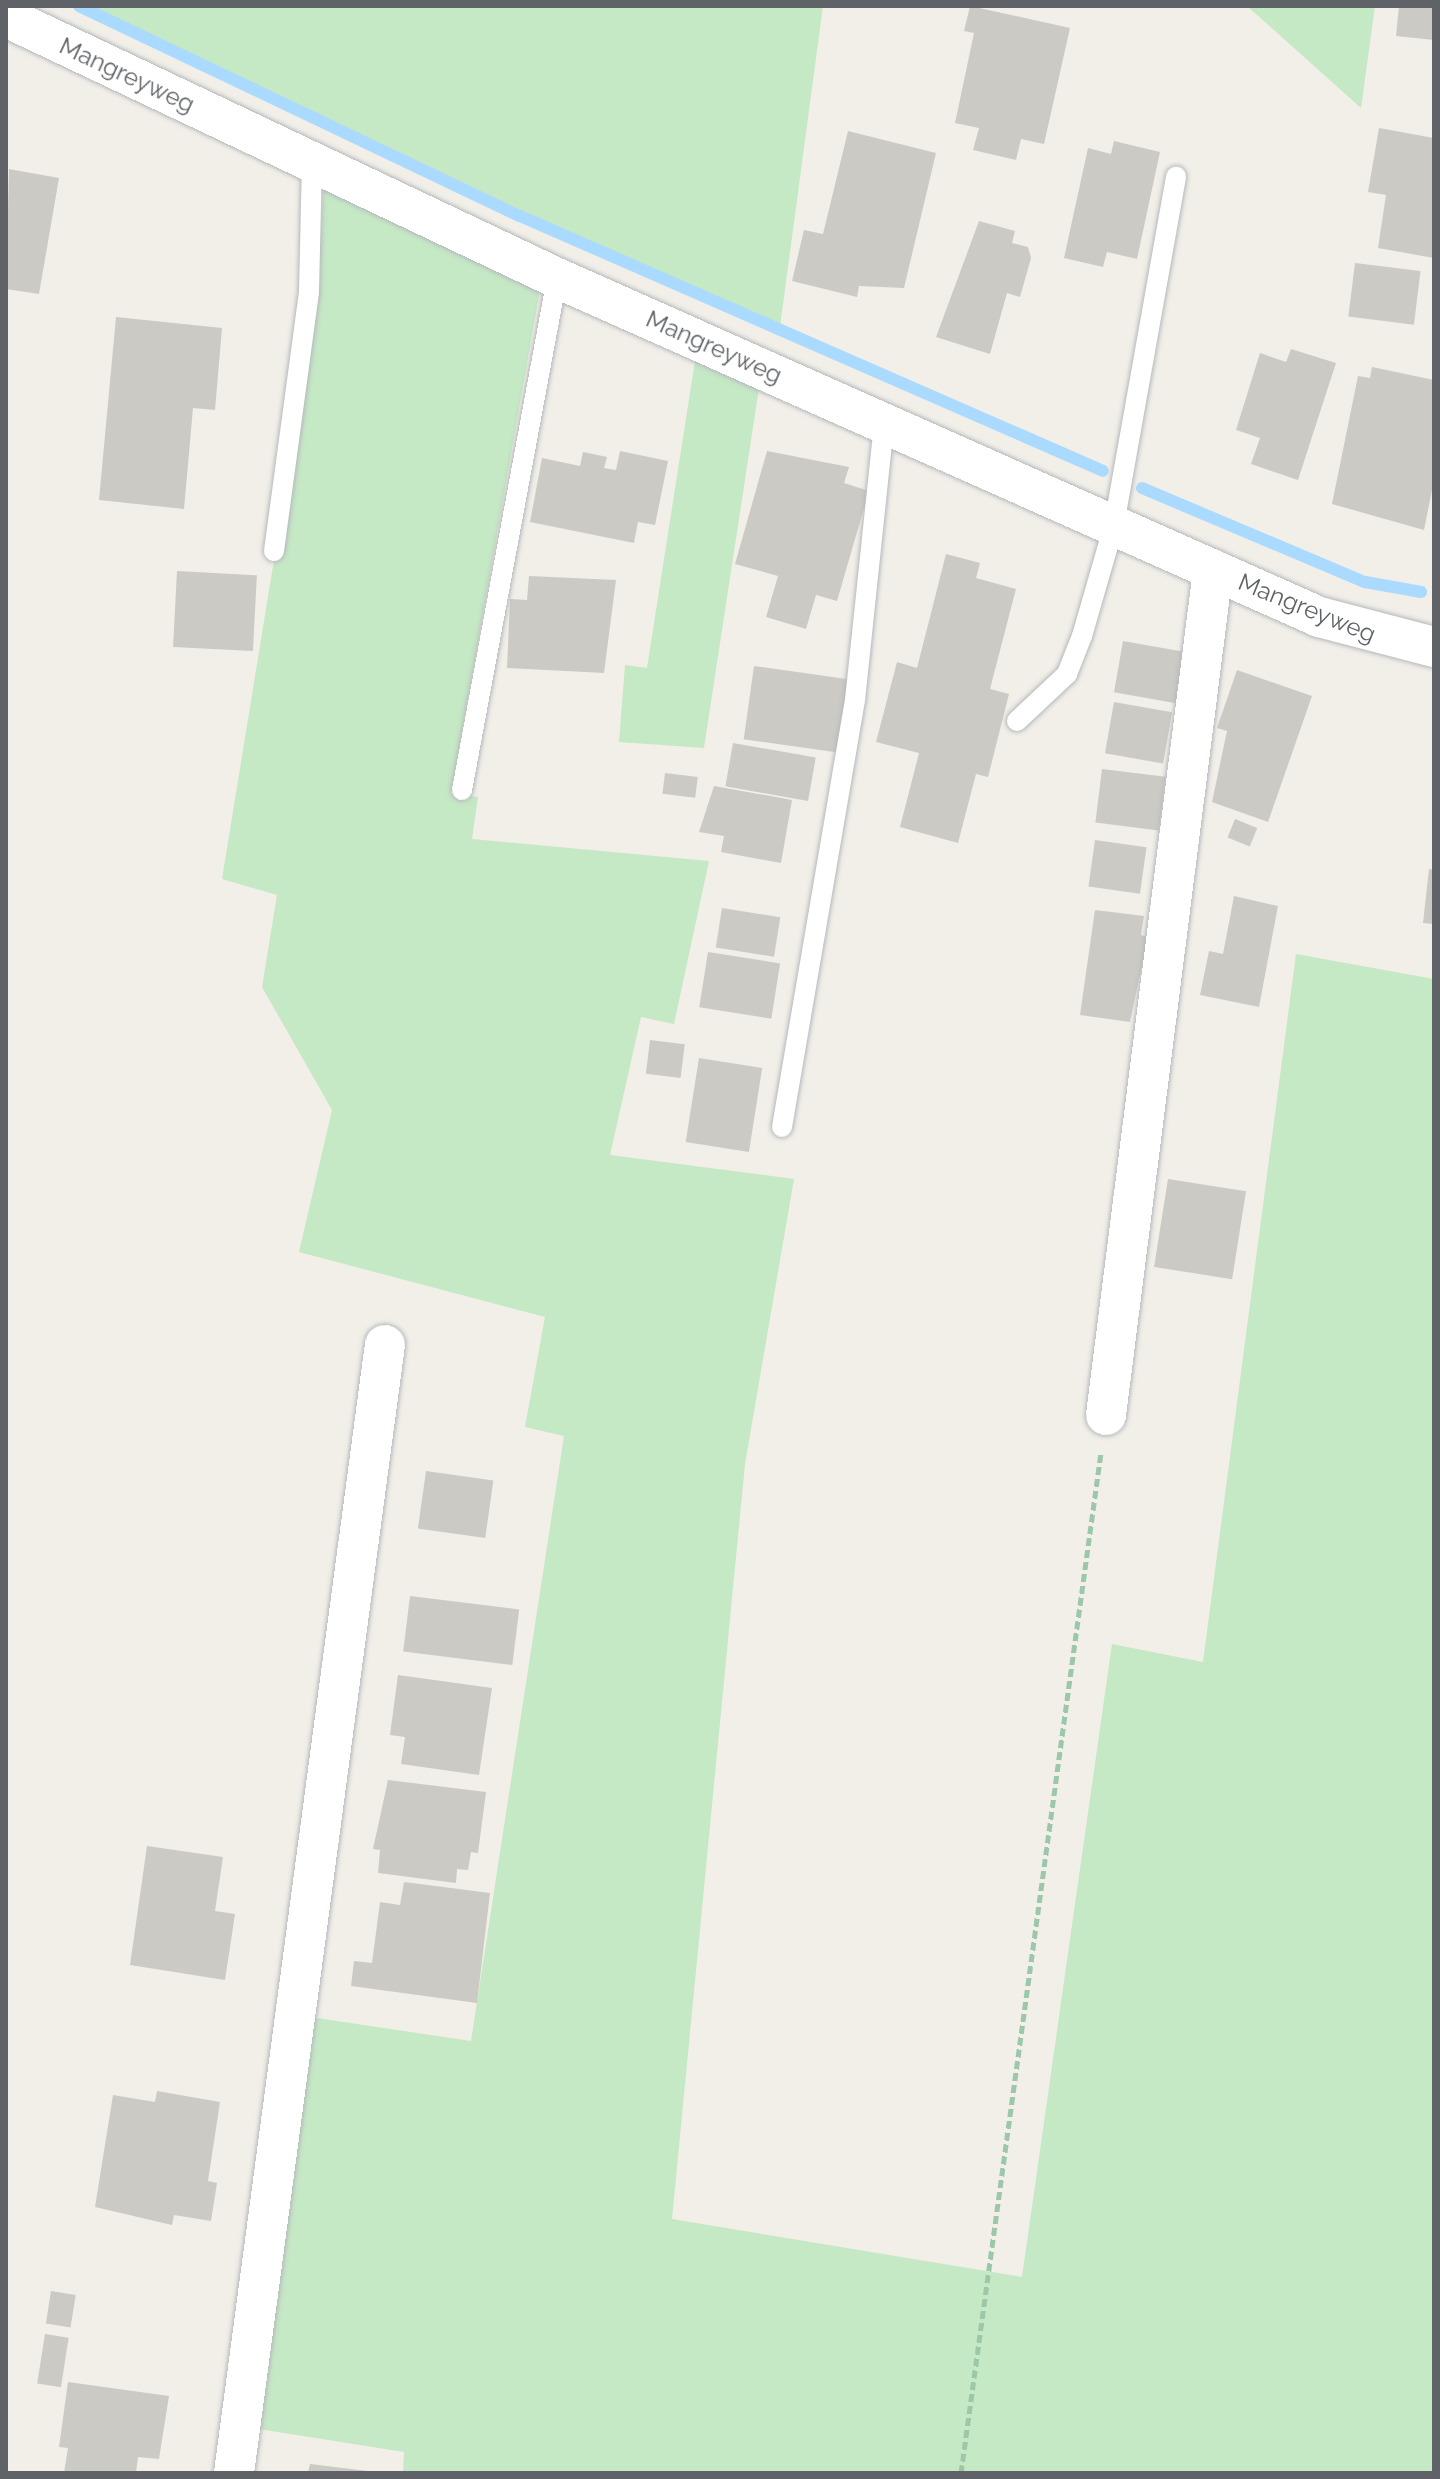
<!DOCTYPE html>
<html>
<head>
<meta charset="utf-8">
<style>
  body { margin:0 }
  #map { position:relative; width:1440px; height:2479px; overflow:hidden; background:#f1efe8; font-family:Raleway,sans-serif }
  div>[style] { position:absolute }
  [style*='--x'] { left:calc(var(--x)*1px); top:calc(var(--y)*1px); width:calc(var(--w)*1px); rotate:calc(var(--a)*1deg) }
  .green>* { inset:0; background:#c5e8c5 }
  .stream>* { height:12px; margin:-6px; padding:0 6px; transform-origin:6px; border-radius:6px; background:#aadaff }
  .building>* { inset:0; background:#cccac5; transform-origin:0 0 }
  .path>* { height:5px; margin-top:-2.5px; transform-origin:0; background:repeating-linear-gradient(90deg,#9cc7a9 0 8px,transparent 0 12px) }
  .roads { filter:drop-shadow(0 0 2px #b5b8bc) drop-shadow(0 0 2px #b5b8bc) }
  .lane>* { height:20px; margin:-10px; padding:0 10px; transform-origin:10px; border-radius:10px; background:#fff }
  .street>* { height:40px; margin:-20px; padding:0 20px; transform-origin:20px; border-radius:20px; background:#fff }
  span { translate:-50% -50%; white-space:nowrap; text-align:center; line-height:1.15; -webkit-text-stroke:6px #fff; paint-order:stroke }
  .street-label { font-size:24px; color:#5f6368 }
  .frame { position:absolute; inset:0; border:8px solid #5f6368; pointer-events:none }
</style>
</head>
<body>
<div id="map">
  <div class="green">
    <i style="clip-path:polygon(79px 6px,823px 6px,779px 334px,520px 216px)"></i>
    <i style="clip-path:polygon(1247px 6px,1375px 6px,1361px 108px)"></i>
    <i style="clip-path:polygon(324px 184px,540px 290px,451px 794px,478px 797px,472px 839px,709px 861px,674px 1024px,641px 1017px,610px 1155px,794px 1179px,745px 1464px,672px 2219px,1022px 2277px,1112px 1644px,1203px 1662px,1296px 954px,1434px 979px,1434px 2473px,403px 2473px,404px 2452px,253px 2428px,310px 2017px,471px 2041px,564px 1436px,525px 1427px,545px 1317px,299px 1252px,332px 1110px,262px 987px,277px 895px,222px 879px,317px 296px)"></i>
    <i style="clip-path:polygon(697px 348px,761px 375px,704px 748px,619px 742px,625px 665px,647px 668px)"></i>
  </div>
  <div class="stream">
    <i style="--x:79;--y:6;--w:488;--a:25.5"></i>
    <i style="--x:520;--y:216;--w:636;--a:23.62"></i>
    <i style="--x:1142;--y:488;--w:242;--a:22.9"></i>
    <i style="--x:1365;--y:582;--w:57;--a:10.1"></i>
  </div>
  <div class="building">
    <i style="clip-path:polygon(970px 6px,1070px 28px,1044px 144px,1021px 139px,1016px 160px,973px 150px,979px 128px,955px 123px,974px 33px,964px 31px)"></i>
    <i style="clip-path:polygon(1399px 6px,1434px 6px,1434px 40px,1396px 36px)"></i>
    <i style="clip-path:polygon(1379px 128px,1434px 138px,1434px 258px,1378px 248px,1386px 195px,1368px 192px)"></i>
    <i style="clip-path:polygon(848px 131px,936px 153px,904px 288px,859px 286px,857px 297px,792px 281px,804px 230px,823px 234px)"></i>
    <i style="clip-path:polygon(1114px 141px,1160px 152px,1137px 259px,1107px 252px,1103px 267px,1064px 258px,1088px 148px,1111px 154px)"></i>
    <i style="clip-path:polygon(9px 169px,59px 178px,39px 294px,6px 289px)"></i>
    <i style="clip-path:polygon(979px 221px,1015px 231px,1012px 243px,1028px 247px,1031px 258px,1020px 297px,1007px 293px,990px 354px,936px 337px)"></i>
    <i style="left:1355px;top:263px;width:66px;height:54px;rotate:7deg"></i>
    <i style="clip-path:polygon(116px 317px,222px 328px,215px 410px,193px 408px,184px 509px,99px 500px)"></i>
    <i style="clip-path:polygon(1291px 349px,1336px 363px,1298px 480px,1251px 464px,1260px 438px,1236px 430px,1260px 353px,1286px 362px)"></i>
    <i style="clip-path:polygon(1372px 367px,1434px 380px,1434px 480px,1424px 530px,1332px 504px,1358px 376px,1370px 378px)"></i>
    <i style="clip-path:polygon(620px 451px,668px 461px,655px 525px,638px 522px,634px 543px,530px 522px,542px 458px,580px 466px,583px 452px,607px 457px,604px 468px,616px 470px)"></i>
    <i style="clip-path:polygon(767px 451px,849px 467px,844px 483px,869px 491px,837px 601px,816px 595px,806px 629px,766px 617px,778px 576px,735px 564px)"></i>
    <i style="clip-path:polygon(946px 554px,980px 563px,976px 578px,1016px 589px,990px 689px,1009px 694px,988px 777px,976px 774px,958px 843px,900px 827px,919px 753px,876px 742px,897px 662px,917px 668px)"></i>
    <i style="left:177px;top:571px;width:80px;height:76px;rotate:3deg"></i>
    <i style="clip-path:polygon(529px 576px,616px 580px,604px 673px,507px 668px,510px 599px,527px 600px)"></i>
    <i style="left:1123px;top:641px;width:63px;height:52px;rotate:10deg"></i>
    <i style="left:754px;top:666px;width:95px;height:74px;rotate:8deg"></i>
    <i style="clip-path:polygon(1237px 670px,1312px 696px,1268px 822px,1212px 802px,1227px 731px,1217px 728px)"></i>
    <i style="left:1114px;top:702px;width:59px;height:52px;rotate:10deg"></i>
    <i style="left:733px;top:743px;width:84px;height:44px;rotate:10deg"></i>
    <i style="left:1102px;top:769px;width:64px;height:54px;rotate:7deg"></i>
    <i style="left:665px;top:773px;width:33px;height:21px;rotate:7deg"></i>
    <i style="clip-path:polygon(714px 786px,792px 800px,781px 863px,721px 852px,724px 836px,699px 832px)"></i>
    <i style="left:1235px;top:819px;width:24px;height:20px;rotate:22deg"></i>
    <i style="left:1095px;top:840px;width:52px;height:47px;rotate:8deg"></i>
    <i style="clip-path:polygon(1429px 869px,1434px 870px,1434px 924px,1423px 923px)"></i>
    <i style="clip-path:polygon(1234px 896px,1278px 906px,1259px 1007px,1200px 995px,1209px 951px,1223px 954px)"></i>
    <i style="left:722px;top:908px;width:59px;height:40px;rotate:9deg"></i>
    <i style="clip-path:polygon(1095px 910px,1144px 916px,1141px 935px,1148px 937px,1130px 1022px,1080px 1015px)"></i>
    <i style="left:708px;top:952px;width:73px;height:56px;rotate:9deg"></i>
    <i style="left:650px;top:1040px;width:35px;height:34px;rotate:7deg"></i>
    <i style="left:699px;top:1058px;width:64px;height:85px;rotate:9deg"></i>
    <i style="left:1168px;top:1179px;width:79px;height:89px;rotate:9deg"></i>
    <i style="left:426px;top:1471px;width:68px;height:58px;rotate:8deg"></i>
    <i style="left:410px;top:1596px;width:110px;height:56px;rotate:7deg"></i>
    <i style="clip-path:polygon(398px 1675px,492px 1688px,479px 1775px,401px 1764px,405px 1737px,390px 1735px)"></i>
    <i style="clip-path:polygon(388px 1780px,486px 1792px,478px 1853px,471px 1852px,468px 1870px,457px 1869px,456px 1883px,378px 1873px,380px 1850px,373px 1849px)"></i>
    <i style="clip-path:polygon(147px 1846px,223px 1857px,215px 1911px,235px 1914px,225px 1980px,130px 1965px)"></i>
    <i style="clip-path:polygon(404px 1882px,490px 1893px,477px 2003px,351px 1986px,354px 1961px,372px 1963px,380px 1902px,400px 1905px)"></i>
    <i style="clip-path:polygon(157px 2091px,220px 2102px,208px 2181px,217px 2183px,211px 2221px,174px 2215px,172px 2225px,95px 2207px,113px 2095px,155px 2102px)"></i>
    <i style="left:51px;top:2291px;width:25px;height:33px;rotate:9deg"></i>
    <i style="left:45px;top:2334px;width:24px;height:50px;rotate:9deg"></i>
    <i style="clip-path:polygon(68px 2382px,169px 2396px,159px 2459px,138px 2457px,136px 2473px,64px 2473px,68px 2448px,59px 2447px)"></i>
    <i style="clip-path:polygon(310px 2464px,368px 2471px,368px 2473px,308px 2473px)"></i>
  </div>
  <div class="path">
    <i style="--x:961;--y:2473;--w:1031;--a:-82.19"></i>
  </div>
  <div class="roads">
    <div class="lane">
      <i style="--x:274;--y:551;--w:261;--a:-82.3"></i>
      <i style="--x:309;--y:292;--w:130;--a:-88.7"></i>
      <i style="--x:1017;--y:721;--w:69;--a:-43.2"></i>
      <i style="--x:1067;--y:674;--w:41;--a:-68.5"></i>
      <i style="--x:1082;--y:636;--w:116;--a:-73.9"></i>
      <i style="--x:1114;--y:525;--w:354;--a:-79.9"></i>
      <i style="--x:462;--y:790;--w:521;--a:-79.49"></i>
      <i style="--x:782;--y:1127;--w:433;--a:-80.3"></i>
      <i style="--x:855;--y:700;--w:280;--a:-84"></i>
    </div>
    <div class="street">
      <i style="--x:6;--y:17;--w:610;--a:25.35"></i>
      <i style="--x:557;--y:278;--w:834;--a:23.98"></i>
      <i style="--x:1319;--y:617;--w:119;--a:14.6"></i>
      <i style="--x:1106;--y:1415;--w:852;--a:-82.78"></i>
      <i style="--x:234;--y:2473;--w:1138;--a:-82.38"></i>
    </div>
  </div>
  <div class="street-label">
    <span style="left:127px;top:75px;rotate:25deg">Mangreyweg</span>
    <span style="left:714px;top:347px;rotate:24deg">Mangreyweg</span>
    <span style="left:1307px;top:608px;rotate:22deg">Mangreyweg</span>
  </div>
  <div class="frame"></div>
</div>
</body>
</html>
